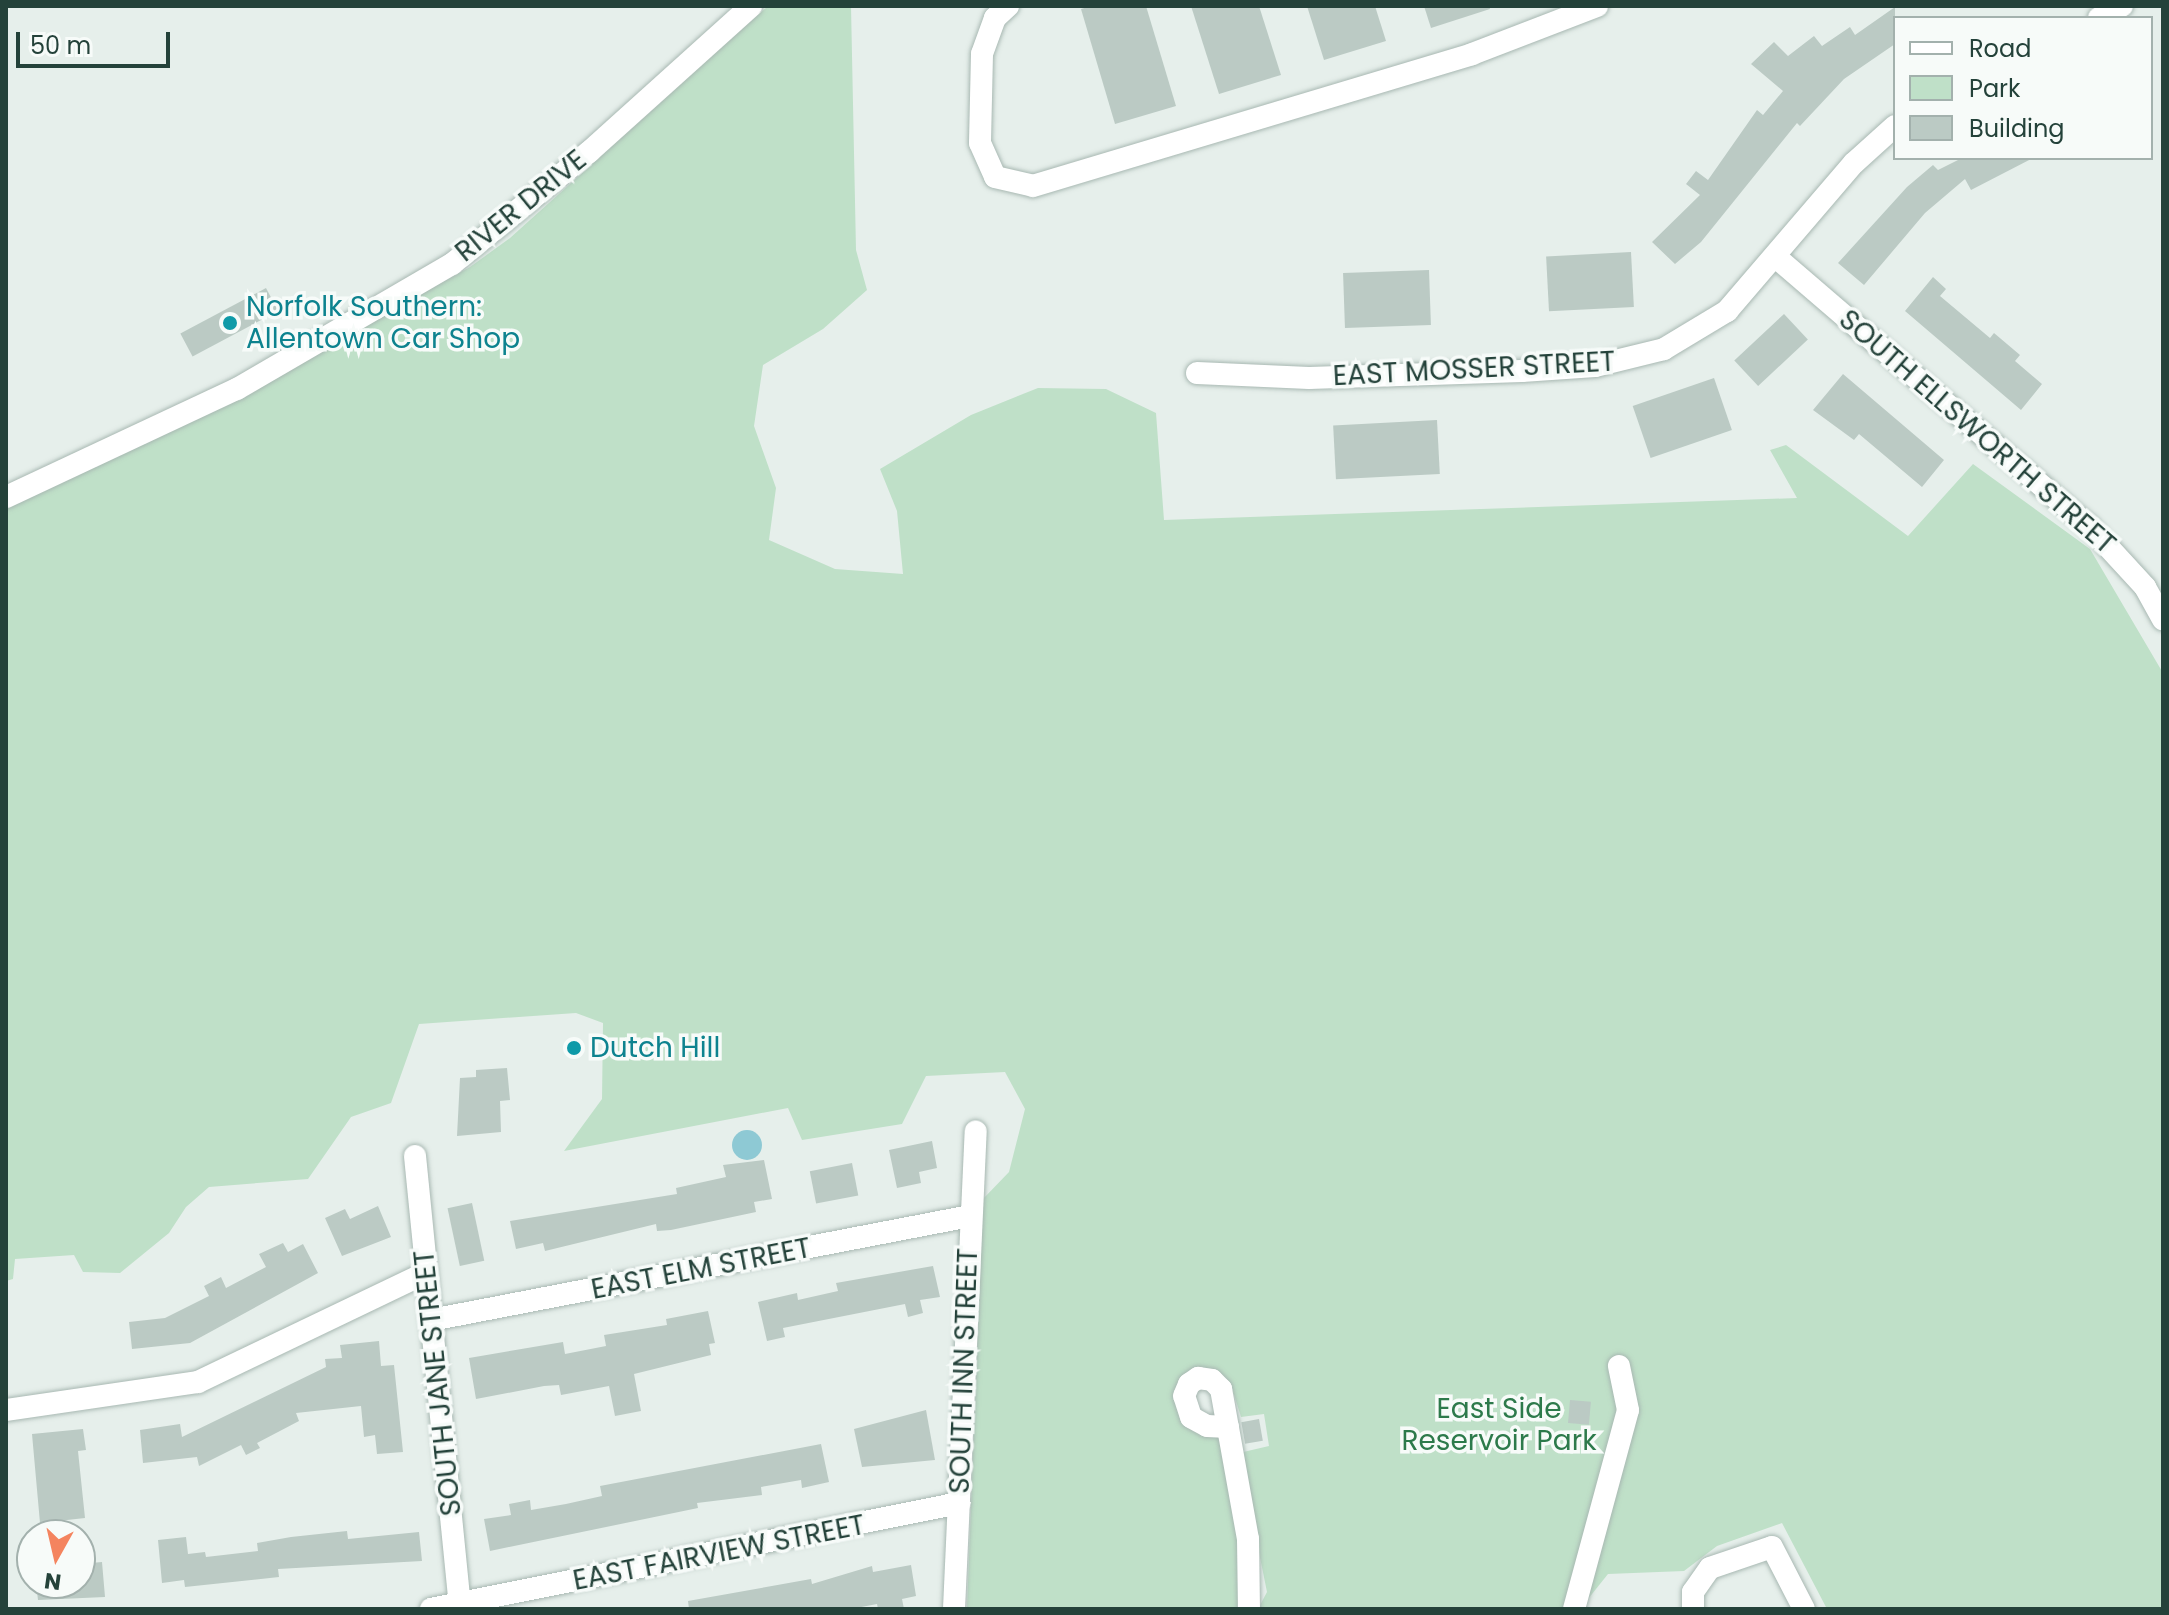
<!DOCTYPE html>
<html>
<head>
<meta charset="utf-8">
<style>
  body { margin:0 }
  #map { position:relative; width:2169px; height:1615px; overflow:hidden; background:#e6efeb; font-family:Poppins,sans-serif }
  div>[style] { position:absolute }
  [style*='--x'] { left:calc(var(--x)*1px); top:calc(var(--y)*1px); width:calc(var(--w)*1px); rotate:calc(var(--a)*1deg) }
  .green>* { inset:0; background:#bfe0c8 }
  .water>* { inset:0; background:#8ec9d4 }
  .round { border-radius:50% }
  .building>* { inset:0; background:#bbcac4; transform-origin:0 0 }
  .roads { filter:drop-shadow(0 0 2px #a8b8b2) drop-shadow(0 0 2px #a8b8b2) }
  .minor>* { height:22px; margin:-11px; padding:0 11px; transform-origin:11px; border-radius:11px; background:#fff }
  .dots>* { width:22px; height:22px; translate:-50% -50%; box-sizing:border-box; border:4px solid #f7fbf9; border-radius:50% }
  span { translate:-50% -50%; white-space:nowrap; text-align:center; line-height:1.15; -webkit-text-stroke:7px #f7fbf9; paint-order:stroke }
  .street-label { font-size:28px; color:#24423a }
  .culture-label { font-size:28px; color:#0d838f }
  .left { translate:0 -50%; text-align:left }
  .park-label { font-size:28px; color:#2d7a4b }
  .frame { position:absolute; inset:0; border:8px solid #24423a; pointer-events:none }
  .legend { position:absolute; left:1893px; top:16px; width:260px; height:144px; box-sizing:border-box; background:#f7fbf9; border:2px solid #a3b1ad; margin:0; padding:10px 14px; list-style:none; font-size:24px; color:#24423a }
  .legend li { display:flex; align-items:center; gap:16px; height:40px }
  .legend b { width:40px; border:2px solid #a3b1ad }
  .north { position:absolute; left:16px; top:1519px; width:80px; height:80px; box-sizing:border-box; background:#f7fbf9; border:2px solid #a3b1ad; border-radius:50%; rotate:188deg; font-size:22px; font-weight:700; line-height:32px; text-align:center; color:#24423a }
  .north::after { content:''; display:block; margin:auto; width:28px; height:36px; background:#f4845f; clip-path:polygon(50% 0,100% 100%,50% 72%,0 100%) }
  .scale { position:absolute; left:16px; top:32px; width:154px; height:36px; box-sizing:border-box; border:4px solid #24423a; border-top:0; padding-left:10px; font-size:24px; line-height:28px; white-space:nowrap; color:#24423a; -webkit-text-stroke:6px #f7fbf9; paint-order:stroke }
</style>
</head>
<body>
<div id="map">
  <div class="green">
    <i style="clip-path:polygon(768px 6px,851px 6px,856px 250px,867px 290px,823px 329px,763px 365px,754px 426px,776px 488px,769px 540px,835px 569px,903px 574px,897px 511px,880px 469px,971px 415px,1038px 388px,1106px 389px,1156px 413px,1164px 520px,1797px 498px,1770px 450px,1786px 445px,1908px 536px,1973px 464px,2090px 549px,2163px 673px,2163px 1609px,1827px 1609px,1782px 1523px,1717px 1546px,1684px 1571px,1608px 1574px,1580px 1609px,1258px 1609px,1267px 1592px,1239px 1453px,1269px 1446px,1264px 1414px,1241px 1417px,1231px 1385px,1220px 1378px,1179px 1395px,1179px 1417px,1194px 1432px,1221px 1435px,1244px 1572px,1237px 1609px,967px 1609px,983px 1199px,1009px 1172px,1025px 1109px,1005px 1072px,926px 1076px,902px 1124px,802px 1140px,788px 1108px,564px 1151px,602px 1099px,603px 1023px,576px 1013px,419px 1024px,391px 1103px,351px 1117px,308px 1179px,209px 1187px,186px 1207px,169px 1233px,120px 1273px,83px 1272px,74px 1255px,15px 1259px,13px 1279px,6px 1281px,6px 494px,276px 374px,470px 267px,510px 238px)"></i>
  </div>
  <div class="water">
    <i class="round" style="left:732px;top:1130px;width:30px;height:30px"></i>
  </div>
  <div class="building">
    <i style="clip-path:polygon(1091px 6px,1146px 6px,1176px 106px,1115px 124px,1081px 9px)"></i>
    <i style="clip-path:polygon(1191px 6px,1259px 6px,1281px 75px,1219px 94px)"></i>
    <i style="clip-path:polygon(1307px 6px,1375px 6px,1386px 41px,1324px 60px)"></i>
    <i style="clip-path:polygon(1424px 6px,1489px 6px,1490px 9px,1431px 28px)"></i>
    <i style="clip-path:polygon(1895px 7px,1895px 44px,1844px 79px,1800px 126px,1797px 123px,1701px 242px,1675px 264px,1652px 242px,1700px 195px,1686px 184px,1696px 171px,1708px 180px,1757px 110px,1763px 115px,1783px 91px,1751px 64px,1774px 42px,1788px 56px,1814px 36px,1822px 46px,1850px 27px,1855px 35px)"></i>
    <i style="clip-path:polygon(1962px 158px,2033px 158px,1971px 190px,1965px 179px,1925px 213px,1864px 285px,1838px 263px,1907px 187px,1933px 165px,1938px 170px)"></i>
    <i style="left:1631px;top:252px;width:55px;height:85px;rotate:87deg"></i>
    <i style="left:1429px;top:270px;width:55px;height:86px;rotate:88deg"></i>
    <i style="clip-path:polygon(1933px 277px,1946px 289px,1940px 296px,1990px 338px,1994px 333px,2020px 355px,2015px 361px,2042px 384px,2021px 410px,1905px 311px)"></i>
    <i style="left:266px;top:288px;width:26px;height:97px;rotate:62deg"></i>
    <i style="left:1784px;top:314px;width:35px;height:68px;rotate:47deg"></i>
    <i style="clip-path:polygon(1843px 374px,1944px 460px,1922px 487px,1859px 434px,1854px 440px,1813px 410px)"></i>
    <i style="left:1714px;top:378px;width:55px;height:86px;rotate:71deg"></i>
    <i style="left:1437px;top:420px;width:54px;height:104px;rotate:87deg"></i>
    <i style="clip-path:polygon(507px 1068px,510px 1100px,500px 1101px,501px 1132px,457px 1136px,460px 1078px,476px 1077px,476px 1070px)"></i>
    <i style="clip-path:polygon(932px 1141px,937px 1168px,919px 1172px,921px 1183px,897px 1188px,889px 1150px)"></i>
    <i style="clip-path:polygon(764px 1160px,772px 1199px,754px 1202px,756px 1212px,671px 1230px,657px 1231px,656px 1224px,545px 1251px,543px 1243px,516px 1249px,510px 1221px,677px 1194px,676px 1188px,726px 1177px,723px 1165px)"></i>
    <i style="left:852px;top:1163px;width:33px;height:43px;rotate:79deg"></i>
    <i style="left:472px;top:1203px;width:59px;height:25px;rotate:78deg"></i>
    <i style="clip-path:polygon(378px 1206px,391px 1237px,342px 1256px,325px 1218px,345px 1209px,350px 1219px)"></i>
    <i style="clip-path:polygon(283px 1243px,288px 1252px,303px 1244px,318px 1273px,190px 1343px,132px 1349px,129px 1322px,165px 1318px,209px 1296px,204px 1286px,221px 1277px,226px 1288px,266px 1267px,259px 1254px)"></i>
    <i style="clip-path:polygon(933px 1266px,940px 1297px,920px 1300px,923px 1313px,908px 1317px,905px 1304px,783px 1328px,785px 1337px,767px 1341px,758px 1302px,797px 1293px,798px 1300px,838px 1291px,836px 1283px)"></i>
    <i style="clip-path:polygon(708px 1311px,715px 1343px,709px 1344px,711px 1355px,634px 1374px,641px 1411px,615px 1416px,609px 1386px,561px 1395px,559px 1385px,544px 1386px,476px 1399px,469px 1358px,563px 1342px,565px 1354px,606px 1346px,604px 1335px,667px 1325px,666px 1319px)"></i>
    <i style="clip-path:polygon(379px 1341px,381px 1366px,394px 1365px,403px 1452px,377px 1454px,375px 1435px,364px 1437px,361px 1406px,296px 1413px,299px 1421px,257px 1443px,260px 1448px,246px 1455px,241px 1445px,199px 1466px,197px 1457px,143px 1463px,140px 1430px,180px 1424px,182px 1437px,326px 1367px,325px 1359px,342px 1358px,340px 1345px)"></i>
    <i style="left:1570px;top:1400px;width:21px;height:23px;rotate:5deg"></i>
    <i style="clip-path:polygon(926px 1410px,935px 1460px,862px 1467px,854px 1429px)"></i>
    <i style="left:1259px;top:1419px;width:22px;height:18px;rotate:80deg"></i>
    <i style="clip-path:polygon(83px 1429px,86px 1450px,78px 1451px,85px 1518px,40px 1523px,32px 1434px)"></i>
    <i style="clip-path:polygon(821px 1444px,829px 1482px,802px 1488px,801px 1480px,761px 1487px,762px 1495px,697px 1503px,698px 1508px,490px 1551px,484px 1519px,511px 1515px,509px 1504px,530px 1500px,531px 1510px,566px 1504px,602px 1496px,600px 1486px)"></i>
    <i style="clip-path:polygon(347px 1531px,348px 1539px,419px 1532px,422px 1561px,278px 1569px,279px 1577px,185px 1587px,184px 1580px,162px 1583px,158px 1540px,186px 1537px,188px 1554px,205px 1552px,206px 1557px,258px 1551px,257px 1543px,291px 1537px)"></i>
    <i style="clip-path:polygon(102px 1562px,105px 1597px,38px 1600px,36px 1583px,80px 1583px,80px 1564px)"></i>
    <i style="clip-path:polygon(911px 1565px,916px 1596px,902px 1599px,904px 1609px,878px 1609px,877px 1604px,851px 1609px,689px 1609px,688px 1601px,811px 1579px,812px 1584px,872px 1566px,873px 1572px)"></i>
  </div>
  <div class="roads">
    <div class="minor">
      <i style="--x:1008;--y:6;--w:18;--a:137"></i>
      <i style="--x:995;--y:18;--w:38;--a:110"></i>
      <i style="--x:982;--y:54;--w:89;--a:91.3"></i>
      <i style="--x:980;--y:143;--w:37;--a:66"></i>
      <i style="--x:995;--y:177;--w:39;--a:13"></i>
      <i style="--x:1033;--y:186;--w:458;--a:-16.7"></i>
      <i style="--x:1472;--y:54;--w:134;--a:-21"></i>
      <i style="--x:2099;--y:18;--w:26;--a:-28"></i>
      <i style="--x:1777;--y:258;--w:411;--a:40.7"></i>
      <i style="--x:2089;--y:526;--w:83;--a:47.4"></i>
      <i style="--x:2145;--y:587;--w:37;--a:61"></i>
      <i style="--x:1197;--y:373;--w:112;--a:2.6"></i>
      <i style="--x:1309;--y:378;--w:213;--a:-1.9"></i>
      <i style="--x:1522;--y:371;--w:73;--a:-3.9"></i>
      <i style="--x:1595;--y:366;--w:71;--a:-13.8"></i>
      <i style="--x:1664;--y:349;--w:74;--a:-31.1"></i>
      <i style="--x:1727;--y:311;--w:195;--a:-49.4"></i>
      <i style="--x:1854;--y:163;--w:55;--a:-42.1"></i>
      <i style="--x:6;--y:497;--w:255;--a:-25.1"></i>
      <i style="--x:237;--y:389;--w:249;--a:-30.2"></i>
      <i style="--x:452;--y:264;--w:177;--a:-39.3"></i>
      <i style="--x:589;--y:152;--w:218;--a:-42"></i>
      <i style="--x:415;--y:1156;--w:455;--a:84.3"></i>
      <i style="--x:431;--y:1320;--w:549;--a:-10.92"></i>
      <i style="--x:6;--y:1410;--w:194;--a:-8.3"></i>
      <i style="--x:198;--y:1382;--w:253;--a:-25.6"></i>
      <i style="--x:1228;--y:1427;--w:21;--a:-177"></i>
      <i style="--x:1207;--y:1426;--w:18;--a:-151"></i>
      <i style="--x:1191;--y:1417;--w:22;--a:-108"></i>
      <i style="--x:1184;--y:1396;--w:13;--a:-67"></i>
      <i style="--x:1189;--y:1384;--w:11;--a:-34"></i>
      <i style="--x:1198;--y:1378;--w:14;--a:8"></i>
      <i style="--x:1212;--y:1380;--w:13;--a:45"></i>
      <i style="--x:1221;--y:1389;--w:152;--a:79.8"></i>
      <i style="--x:1248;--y:1539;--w:70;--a:89.2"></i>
      <i style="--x:431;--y:1609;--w:539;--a:-11.35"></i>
      <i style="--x:954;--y:1609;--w:478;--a:-87.4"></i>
      <i style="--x:1574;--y:1609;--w:206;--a:-74.8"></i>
      <i style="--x:1628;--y:1410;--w:45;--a:-101.6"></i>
      <i style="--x:1693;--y:1609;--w:17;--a:-90"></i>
      <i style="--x:1693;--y:1592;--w:29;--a:-55"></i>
      <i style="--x:1710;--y:1568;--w:65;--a:-18.7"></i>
      <i style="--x:1772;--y:1547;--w:70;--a:62.7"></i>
    </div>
  </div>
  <div class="dots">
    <i style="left:230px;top:323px;background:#0f9aa8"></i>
    <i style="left:574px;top:1048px;background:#0f9aa8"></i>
  </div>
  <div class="street-label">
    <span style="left:521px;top:206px;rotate:-39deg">RIVER DRIVE</span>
    <span style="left:1474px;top:369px;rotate:-3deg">EAST MOSSER STREET</span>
    <span style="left:1977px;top:432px;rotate:41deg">SOUTH ELLSWORTH STREET</span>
    <span style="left:701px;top:1269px;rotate:-11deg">EAST ELM STREET</span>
    <span style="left:964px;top:1371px;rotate:-88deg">SOUTH INN STREET</span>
    <span style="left:438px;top:1383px;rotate:-96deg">SOUTH JANE STREET</span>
    <span style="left:719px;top:1553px;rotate:-11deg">EAST FAIRVIEW STREET</span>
  </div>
  <div class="culture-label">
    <span class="left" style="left:246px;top:323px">Norfolk Southern:<br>Allentown Car Shop</span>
    <span class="left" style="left:590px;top:1048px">Dutch Hill</span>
  </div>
  <div class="park-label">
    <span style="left:1499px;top:1425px">East Side<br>Reservoir Park</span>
  </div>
  <div class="frame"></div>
  <ul class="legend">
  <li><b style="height:10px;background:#fff"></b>Road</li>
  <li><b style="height:22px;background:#bfe0c8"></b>Park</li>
  <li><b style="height:22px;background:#bbcac4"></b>Building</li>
  </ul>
  <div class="north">N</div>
  <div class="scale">50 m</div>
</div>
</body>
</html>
